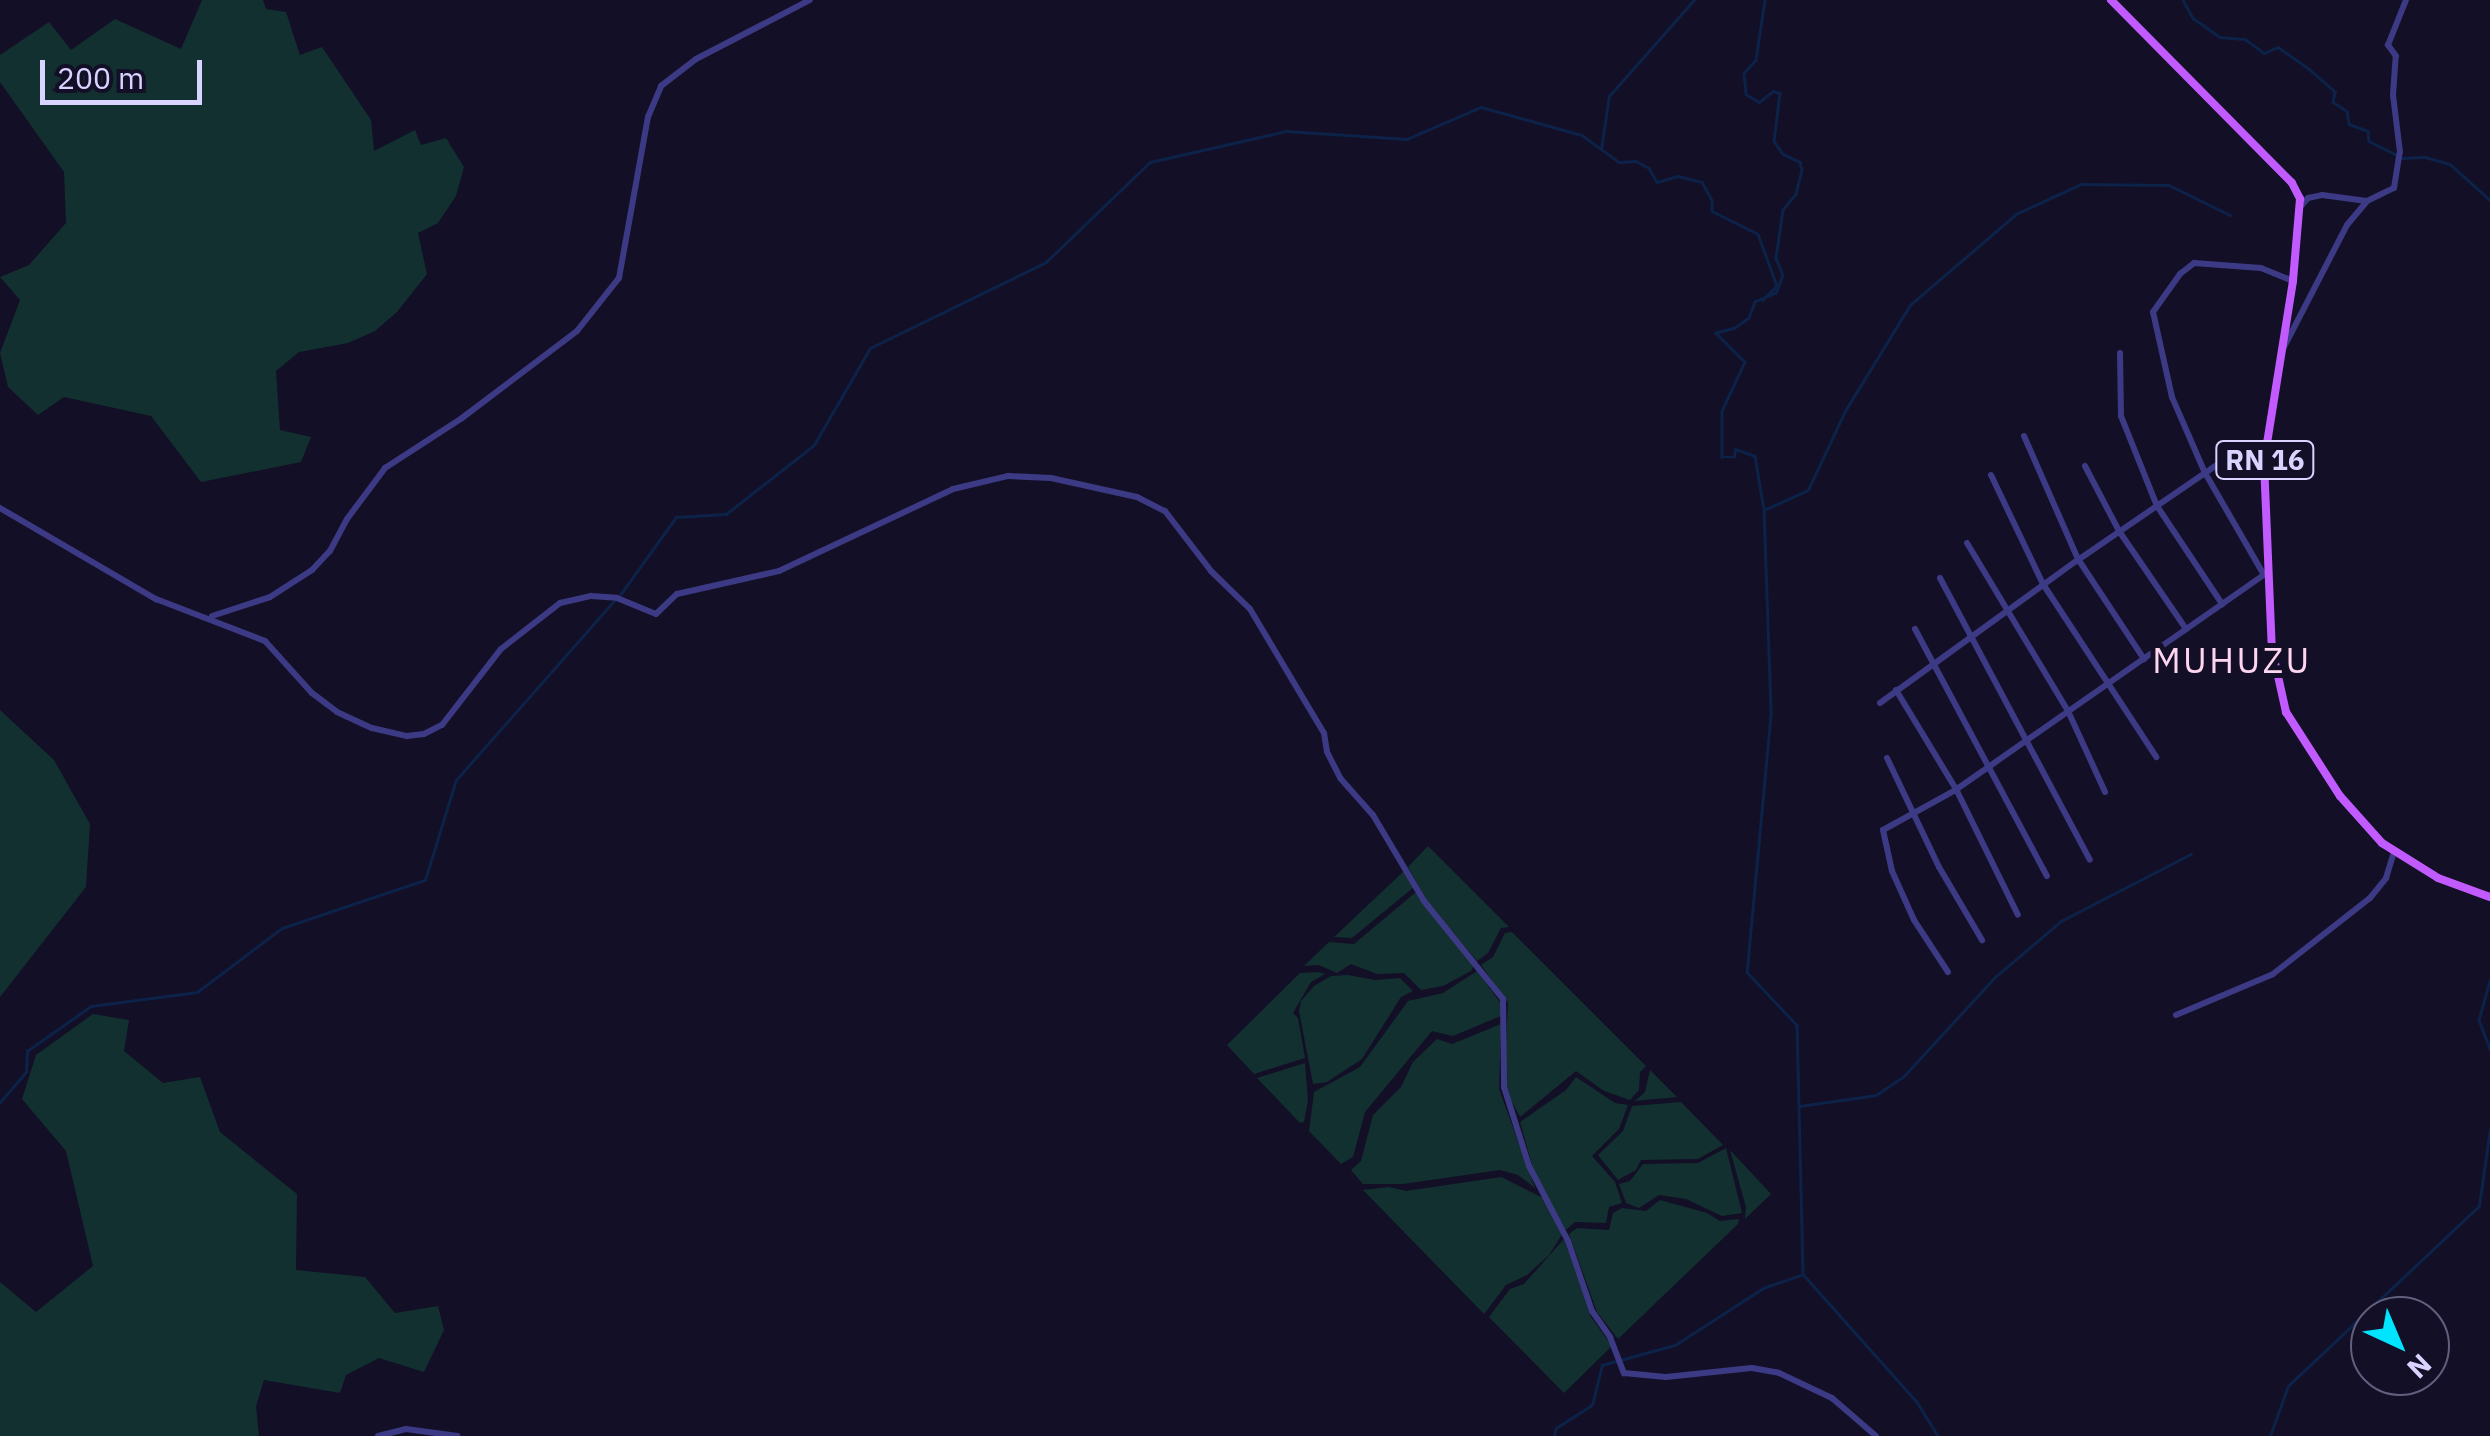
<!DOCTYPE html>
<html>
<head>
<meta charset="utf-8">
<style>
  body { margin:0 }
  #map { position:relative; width:2490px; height:1436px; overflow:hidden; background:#130f26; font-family:"IBM Plex Sans",sans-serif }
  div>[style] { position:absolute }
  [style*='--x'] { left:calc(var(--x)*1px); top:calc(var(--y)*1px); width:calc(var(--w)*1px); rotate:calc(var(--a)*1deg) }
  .green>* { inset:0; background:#12302f }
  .stream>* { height:2.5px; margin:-1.25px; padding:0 1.25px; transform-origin:1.25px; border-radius:1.25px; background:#0c2248 }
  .minor>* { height:6px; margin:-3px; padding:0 3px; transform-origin:3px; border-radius:3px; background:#3d3a85 }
  .major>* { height:8px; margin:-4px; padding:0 4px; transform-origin:4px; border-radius:4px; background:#c25bff }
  span { translate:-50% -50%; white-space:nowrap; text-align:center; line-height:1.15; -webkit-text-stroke:10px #130f26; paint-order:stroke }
  .shield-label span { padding:2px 8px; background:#130f26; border:2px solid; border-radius:8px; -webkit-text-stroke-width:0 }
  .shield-label { font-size:28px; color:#d9d4ff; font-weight:700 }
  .quarter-label { font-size:35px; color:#ffd6f0; letter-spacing:2.5px }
  .north { position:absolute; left:2350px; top:1296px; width:100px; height:100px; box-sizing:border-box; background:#130f26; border:2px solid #625e7d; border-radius:50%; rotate:136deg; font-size:28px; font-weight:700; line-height:40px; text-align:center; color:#d9d4ff }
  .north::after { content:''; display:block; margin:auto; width:35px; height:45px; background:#00e5ff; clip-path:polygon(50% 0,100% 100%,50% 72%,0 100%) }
  .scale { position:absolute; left:40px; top:60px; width:162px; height:45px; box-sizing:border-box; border:5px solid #d9d4ff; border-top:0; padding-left:12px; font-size:30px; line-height:35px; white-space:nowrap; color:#d9d4ff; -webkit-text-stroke:8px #130f26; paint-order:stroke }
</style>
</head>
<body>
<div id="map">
  <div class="green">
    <i style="clip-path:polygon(202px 0,263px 0,266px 9px,286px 12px,300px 55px,322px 47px,371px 120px,374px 151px,415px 130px,421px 145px,446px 138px,464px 167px,456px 196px,438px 223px,418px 233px,427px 274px,397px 312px,375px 331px,348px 343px,299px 352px,276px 371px,280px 430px,311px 437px,301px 462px,201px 482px,151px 416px,64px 397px,38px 415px,8px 387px,0 353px,20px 300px,0 277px,29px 265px,66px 223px,64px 172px,0 82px,0 55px,49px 22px,71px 50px,115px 19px,181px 49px)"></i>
    <i style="clip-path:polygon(0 710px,54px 760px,90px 824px,86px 887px,0 997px)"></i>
    <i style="clip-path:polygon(1428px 846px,1509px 927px,1501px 928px,1488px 953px,1477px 961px,1428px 902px,1408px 867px)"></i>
    <i style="clip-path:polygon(1405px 870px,1414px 887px,1352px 938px,1334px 937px)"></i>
    <i style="clip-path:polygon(1416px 892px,1474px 965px,1471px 971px,1443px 986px,1421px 990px,1404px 973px,1377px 974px,1351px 964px,1337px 973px,1319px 965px,1304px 966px,1329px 942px,1354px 944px)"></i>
    <i style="clip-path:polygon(1512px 932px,1646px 1066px,1640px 1072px,1639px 1090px,1630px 1100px,1604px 1091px,1576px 1071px,1520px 1117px,1504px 1087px,1508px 1003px,1481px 965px,1493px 957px,1505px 933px)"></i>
    <i style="clip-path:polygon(1477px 971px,1502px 1005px,1503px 1015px,1453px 1036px,1432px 1031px,1365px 1112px,1353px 1157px,1341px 1164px,1309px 1131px,1314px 1092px,1360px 1067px,1408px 1001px,1443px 993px)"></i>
    <i style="clip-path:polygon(1319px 972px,1325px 974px,1311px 982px,1293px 1013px,1298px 1018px,1305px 1058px,1254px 1074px,1227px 1045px,1300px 973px)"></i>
    <i style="clip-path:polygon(1348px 975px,1375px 980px,1400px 978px,1413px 991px,1401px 997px,1362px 1059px,1327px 1082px,1313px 1084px,1299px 1011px,1301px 1001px,1314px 986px,1331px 976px)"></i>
    <i style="clip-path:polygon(93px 1014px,129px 1020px,124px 1051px,163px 1083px,200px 1077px,220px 1132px,297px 1194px,296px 1270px,365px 1277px,395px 1313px,438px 1306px,444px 1330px,424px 1372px,379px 1358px,346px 1375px,340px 1393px,264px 1380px,256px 1406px,259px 1436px,0 1436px,0 1282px,36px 1312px,93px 1266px,66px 1151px,22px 1099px,36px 1055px)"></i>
    <i style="clip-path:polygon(1501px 1024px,1499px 1089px,1535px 1188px,1518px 1175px,1500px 1170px,1403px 1184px,1363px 1184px,1351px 1170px,1361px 1161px,1373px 1115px,1401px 1087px,1413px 1062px,1437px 1039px,1452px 1044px)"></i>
    <i style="clip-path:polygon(1305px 1063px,1308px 1100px,1304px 1122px,1300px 1123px,1257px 1078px)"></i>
    <i style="clip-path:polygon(1650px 1070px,1677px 1097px,1635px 1101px,1645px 1092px)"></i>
    <i style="clip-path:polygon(1576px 1077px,1615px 1103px,1628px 1105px,1619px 1129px,1592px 1156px,1615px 1182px,1622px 1203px,1609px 1207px,1606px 1223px,1575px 1222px,1566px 1230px,1535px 1175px,1520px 1122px,1566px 1090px)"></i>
    <i style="clip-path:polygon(1681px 1102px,1723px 1145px,1698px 1159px,1641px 1160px,1636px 1170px,1618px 1180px,1598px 1155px,1623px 1131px,1632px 1106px)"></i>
    <i style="clip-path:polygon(1726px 1148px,1742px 1213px,1722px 1216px,1686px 1199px,1659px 1195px,1639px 1208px,1626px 1203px,1619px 1184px,1630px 1181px,1643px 1164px,1698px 1163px)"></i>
    <i style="clip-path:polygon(1730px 1150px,1771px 1194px,1745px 1219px,1746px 1207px)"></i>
    <i style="clip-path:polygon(1501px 1177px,1545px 1199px,1563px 1233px,1549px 1255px,1527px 1275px,1506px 1285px,1484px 1314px,1363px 1190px,1389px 1187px,1406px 1191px)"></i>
    <i style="clip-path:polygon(1660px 1200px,1707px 1213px,1720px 1221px,1739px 1219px,1738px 1224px,1618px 1339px,1597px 1312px,1569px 1234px,1577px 1228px,1609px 1230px,1613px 1213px,1622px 1208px,1646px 1211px)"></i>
    <i style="clip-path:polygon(1564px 1239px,1591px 1317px,1612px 1346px,1564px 1393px,1489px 1317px,1510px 1289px,1524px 1284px)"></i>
  </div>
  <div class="stream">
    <i style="--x:1765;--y:0;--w:61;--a:98.5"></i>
    <i style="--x:1756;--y:60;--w:18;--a:131"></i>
    <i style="--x:1744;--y:74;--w:20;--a:84"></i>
    <i style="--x:1746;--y:94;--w:15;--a:32"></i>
    <i style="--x:1759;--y:102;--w:18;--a:-38"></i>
    <i style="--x:1773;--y:91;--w:7;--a:16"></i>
    <i style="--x:1780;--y:93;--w:48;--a:97.1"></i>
    <i style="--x:1774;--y:141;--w:16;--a:55"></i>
    <i style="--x:1783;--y:154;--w:19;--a:25"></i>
    <i style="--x:1800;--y:162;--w:8;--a:76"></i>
    <i style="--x:1802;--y:170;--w:25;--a:104"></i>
    <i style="--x:1796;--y:194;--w:21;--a:129"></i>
    <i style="--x:1783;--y:210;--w:49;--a:98.3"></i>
    <i style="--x:1776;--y:258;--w:18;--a:68"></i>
    <i style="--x:1783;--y:275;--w:19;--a:111"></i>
    <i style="--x:1776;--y:293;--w:23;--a:157"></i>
    <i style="--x:1755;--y:302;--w:17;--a:111"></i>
    <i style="--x:1749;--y:318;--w:17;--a:144"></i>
    <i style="--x:1735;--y:328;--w:20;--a:165"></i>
    <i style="--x:1716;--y:333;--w:41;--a:45"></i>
    <i style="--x:1745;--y:362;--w:54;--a:115.1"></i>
    <i style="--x:1722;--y:411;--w:46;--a:90"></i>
    <i style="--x:1722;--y:457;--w:12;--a:0"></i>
    <i style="--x:1734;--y:457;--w:8;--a:-83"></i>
    <i style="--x:1735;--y:449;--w:21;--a:19"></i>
    <i style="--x:1755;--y:456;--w:55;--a:80.5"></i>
    <i style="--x:1764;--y:510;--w:205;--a:88"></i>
    <i style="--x:1771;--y:715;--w:258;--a:95.3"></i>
    <i style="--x:1747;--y:972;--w:73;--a:46.7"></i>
    <i style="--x:1797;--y:1025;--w:249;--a:88.6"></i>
    <i style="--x:1803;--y:1274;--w:171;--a:48.3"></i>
    <i style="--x:1917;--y:1402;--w:40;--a:58"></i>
    <i style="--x:2183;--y:0;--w:21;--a:61"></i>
    <i style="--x:2193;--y:18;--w:33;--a:35"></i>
    <i style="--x:2220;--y:37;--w:25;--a:5"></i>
    <i style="--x:2245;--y:39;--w:24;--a:36"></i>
    <i style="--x:2264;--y:53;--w:15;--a:-23"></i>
    <i style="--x:2278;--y:47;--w:38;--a:35"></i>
    <i style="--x:2309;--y:69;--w:35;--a:41"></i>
    <i style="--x:2335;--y:92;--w:10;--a:101"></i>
    <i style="--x:2333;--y:102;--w:17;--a:33"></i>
    <i style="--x:2347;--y:111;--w:13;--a:81"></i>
    <i style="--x:2349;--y:124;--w:20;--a:20"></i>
    <i style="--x:2368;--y:131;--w:10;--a:84"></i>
    <i style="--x:2369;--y:141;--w:38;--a:27"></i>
    <i style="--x:2403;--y:158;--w:22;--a:-3"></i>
    <i style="--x:2425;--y:157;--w:26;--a:16"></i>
    <i style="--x:2450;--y:164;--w:54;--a:42"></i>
    <i style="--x:1601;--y:149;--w:54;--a:-81.4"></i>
    <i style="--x:1609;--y:96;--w:128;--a:-48.5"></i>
    <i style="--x:1764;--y:510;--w:48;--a:-24.4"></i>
    <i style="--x:1808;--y:490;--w:87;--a:-64.9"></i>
    <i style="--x:1845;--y:411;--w:124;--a:-58.5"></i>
    <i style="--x:1910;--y:305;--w:140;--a:-40.6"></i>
    <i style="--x:2016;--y:214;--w:72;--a:-24.8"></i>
    <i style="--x:2081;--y:184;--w:88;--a:0.7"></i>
    <i style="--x:2169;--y:185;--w:68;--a:26.2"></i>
    <i style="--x:620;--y:595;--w:96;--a:-54.3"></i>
    <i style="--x:676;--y:517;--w:50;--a:-3.4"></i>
    <i style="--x:726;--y:514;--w:112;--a:-38.1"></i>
    <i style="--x:814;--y:445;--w:112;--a:-60"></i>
    <i style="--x:870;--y:348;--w:196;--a:-26"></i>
    <i style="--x:1046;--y:262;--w:144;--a:-43.9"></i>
    <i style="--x:1150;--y:162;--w:139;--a:-12.8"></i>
    <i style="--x:1286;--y:131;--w:121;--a:3.8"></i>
    <i style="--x:1407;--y:139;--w:81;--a:-23.4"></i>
    <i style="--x:1481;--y:107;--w:105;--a:15.5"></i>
    <i style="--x:1582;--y:135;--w:46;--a:36.1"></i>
    <i style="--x:1619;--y:162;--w:17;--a:-3"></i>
    <i style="--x:1636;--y:161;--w:15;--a:28"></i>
    <i style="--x:1649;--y:168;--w:16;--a:60"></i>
    <i style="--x:1657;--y:182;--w:22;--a:-16"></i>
    <i style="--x:1678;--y:176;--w:25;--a:14"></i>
    <i style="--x:1702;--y:182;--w:21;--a:61"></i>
    <i style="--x:1712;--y:200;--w:11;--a:90"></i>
    <i style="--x:1712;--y:211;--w:51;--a:26.6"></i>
    <i style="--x:1758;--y:234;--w:55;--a:69.9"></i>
    <i style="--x:1777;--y:286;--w:20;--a:135"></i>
    <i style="--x:2490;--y:981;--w:41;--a:105.8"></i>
    <i style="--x:2479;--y:1020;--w:31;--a:69"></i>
    <i style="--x:0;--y:1102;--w:40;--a:-49"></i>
    <i style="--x:26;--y:1072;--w:21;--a:-87"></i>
    <i style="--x:27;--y:1051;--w:78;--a:-35.1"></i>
    <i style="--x:91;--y:1006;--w:107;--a:-7.5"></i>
    <i style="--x:197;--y:992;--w:106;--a:-37"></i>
    <i style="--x:282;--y:928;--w:151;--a:-18.6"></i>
    <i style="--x:425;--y:880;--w:105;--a:-72.8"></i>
    <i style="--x:456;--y:780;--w:239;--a:-48.6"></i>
    <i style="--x:1800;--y:1106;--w:77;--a:-8.2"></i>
    <i style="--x:1876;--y:1095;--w:32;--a:-34"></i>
    <i style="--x:1903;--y:1077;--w:134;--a:-47.4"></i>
    <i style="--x:1994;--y:978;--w:88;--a:-40.4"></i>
    <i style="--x:2061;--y:921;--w:146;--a:-27.3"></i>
    <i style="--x:1554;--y:1436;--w:8;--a:-76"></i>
    <i style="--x:1556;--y:1428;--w:43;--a:-32.6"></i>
    <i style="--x:1592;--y:1405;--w:41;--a:-76"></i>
    <i style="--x:1602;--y:1365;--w:76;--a:-15.3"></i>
    <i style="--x:1675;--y:1345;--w:105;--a:-32.9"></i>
    <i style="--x:1763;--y:1288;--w:40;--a:-18.9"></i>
    <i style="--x:2270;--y:1436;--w:53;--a:-70.2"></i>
    <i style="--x:2288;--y:1386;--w:262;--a:-43.3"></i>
    <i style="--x:2479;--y:1206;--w:78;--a:-81.9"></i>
  </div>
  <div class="minor">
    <i style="--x:2300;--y:207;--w:12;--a:-48"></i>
    <i style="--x:2308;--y:198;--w:14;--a:-12"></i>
    <i style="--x:2322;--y:195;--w:45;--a:7.6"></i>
    <i style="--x:2284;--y:347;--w:137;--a:-62.7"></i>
    <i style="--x:2347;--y:225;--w:31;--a:-50"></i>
    <i style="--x:2367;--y:201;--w:30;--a:-26"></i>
    <i style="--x:2394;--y:188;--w:36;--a:-81"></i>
    <i style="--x:2400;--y:152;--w:57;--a:-97"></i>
    <i style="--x:2393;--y:95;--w:39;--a:-86"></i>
    <i style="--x:2396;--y:56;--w:14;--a:-126"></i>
    <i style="--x:2388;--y:45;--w:48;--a:-68.2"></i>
    <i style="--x:2120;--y:353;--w:63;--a:89.1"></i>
    <i style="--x:2121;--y:416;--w:97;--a:68.2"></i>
    <i style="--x:2157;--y:506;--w:118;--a:56.4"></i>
    <i style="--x:2024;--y:436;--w:134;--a:66.3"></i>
    <i style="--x:2078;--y:559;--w:120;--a:56.6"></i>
    <i style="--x:2085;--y:466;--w:73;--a:62.4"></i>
    <i style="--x:2119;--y:531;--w:119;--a:55.6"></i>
    <i style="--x:1991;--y:475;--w:121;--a:64.5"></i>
    <i style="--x:2043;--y:584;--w:207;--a:56.8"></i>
    <i style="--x:0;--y:508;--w:181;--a:30.3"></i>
    <i style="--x:156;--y:599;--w:117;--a:21.1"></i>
    <i style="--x:265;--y:641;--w:70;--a:47.9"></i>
    <i style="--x:312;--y:693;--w:31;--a:37"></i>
    <i style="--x:337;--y:712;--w:38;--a:25"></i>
    <i style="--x:372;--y:728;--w:36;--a:13"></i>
    <i style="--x:407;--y:736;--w:17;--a:-7"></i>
    <i style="--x:424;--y:734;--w:20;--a:-27"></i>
    <i style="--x:442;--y:725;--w:96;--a:-52.2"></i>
    <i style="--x:501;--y:649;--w:75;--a:-37.9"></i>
    <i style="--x:560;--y:603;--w:32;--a:-13"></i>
    <i style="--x:591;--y:596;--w:26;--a:4"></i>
    <i style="--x:617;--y:598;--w:42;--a:22.3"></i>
    <i style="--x:656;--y:614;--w:29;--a:-44"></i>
    <i style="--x:677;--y:594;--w:105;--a:-12.7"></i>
    <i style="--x:779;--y:571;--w:192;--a:-25.2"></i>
    <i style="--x:953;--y:489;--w:57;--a:-13.3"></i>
    <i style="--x:1008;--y:476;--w:43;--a:2.7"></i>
    <i style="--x:1051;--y:478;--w:88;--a:12.5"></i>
    <i style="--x:1137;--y:497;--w:31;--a:27"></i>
    <i style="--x:1165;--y:511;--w:76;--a:52.5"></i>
    <i style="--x:1211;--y:571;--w:54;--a:44.3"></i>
    <i style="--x:1250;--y:609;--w:144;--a:59.2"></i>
    <i style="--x:1324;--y:733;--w:19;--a:81"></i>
    <i style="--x:1327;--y:752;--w:30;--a:63"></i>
    <i style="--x:1341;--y:779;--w:48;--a:48.4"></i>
    <i style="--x:1373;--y:815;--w:100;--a:59.3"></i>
    <i style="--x:1424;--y:901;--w:126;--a:51.1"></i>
    <i style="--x:1503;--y:999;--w:88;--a:89.3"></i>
    <i style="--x:1504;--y:1087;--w:83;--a:72.4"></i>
    <i style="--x:1529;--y:1166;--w:85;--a:62.5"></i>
    <i style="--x:1568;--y:1241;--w:74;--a:71.1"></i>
    <i style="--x:1592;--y:1311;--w:32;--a:55"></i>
    <i style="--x:1610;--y:1337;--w:39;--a:69"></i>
    <i style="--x:1624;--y:1373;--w:42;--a:5.4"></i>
    <i style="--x:1666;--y:1377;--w:86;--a:-6"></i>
    <i style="--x:1752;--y:1368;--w:27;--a:10"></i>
    <i style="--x:1779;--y:1373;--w:59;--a:25.3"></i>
    <i style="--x:1832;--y:1398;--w:58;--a:40.8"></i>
    <i style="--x:1967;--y:543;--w:196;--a:59"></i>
    <i style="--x:2068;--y:711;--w:89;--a:65.4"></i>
    <i style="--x:2264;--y:575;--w:118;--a:-120"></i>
    <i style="--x:2205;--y:473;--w:83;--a:-113.5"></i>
    <i style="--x:2172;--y:397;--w:87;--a:-102.6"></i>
    <i style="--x:2153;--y:312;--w:47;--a:-54.6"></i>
    <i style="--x:2180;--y:274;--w:18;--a:-38"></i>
    <i style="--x:2194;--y:263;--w:67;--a:4.3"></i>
    <i style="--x:2261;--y:268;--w:35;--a:22"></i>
    <i style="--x:1940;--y:578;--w:319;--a:62"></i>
    <i style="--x:212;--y:616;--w:61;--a:-18.1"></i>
    <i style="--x:270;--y:597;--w:50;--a:-32.7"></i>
    <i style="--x:312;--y:570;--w:26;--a:-47"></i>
    <i style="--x:330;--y:551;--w:36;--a:-62"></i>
    <i style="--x:347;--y:519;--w:64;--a:-53.3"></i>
    <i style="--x:385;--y:468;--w:92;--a:-33"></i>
    <i style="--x:462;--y:418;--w:144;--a:-37.1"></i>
    <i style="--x:577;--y:331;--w:68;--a:-51.6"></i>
    <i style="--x:619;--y:278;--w:164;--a:-79.8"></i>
    <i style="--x:648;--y:117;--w:34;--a:-67"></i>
    <i style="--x:661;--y:86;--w:44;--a:-37.6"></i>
    <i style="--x:696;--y:59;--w:128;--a:-27.4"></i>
    <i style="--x:1915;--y:629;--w:280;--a:61.9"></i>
    <i style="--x:1896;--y:690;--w:116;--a:58.8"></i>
    <i style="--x:1956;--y:789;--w:140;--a:63.8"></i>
    <i style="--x:1880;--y:703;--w:241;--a:-35.9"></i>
    <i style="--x:2075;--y:562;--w:193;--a:-34.4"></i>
    <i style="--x:2234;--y:453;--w:34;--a:-19"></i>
    <i style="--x:1887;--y:758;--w:121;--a:64.5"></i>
    <i style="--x:1939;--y:867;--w:85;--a:59.5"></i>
    <i style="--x:1948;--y:972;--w:62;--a:-123.2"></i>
    <i style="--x:1914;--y:920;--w:54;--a:-114.2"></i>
    <i style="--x:1892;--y:871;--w:42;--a:-102.4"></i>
    <i style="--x:1883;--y:830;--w:81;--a:-28.8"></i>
    <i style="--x:1954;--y:791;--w:383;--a:-34.9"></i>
    <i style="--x:2176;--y:1015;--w:105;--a:-22.9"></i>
    <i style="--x:2273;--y:974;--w:123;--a:-38.1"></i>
    <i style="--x:2370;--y:898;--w:26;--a:-51"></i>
    <i style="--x:2386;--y:878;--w:27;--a:-73"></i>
    <i style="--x:378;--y:1436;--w:29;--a:-14"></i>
    <i style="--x:406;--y:1429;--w:52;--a:7.7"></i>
  </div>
  <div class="major">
    <i style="--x:2111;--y:0;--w:257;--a:45.3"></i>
    <i style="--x:2292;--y:183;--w:18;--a:63"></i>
    <i style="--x:2300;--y:199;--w:82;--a:94.9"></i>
    <i style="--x:2293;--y:281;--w:183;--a:99.1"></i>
    <i style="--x:2264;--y:462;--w:187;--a:87.6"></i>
    <i style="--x:2272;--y:649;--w:65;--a:77.5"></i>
    <i style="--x:2286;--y:712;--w:100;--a:57.3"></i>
    <i style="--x:2340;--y:796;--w:63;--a:48.2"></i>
    <i style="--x:2382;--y:843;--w:66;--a:32"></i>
    <i style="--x:2438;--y:878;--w:55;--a:20.1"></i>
  </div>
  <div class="shield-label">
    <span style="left:2265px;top:460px">RN 16</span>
  </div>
  <div class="quarter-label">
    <span style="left:2232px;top:660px">MUHUZU</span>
  </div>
  <div class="north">N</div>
  <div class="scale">200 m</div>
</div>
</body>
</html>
